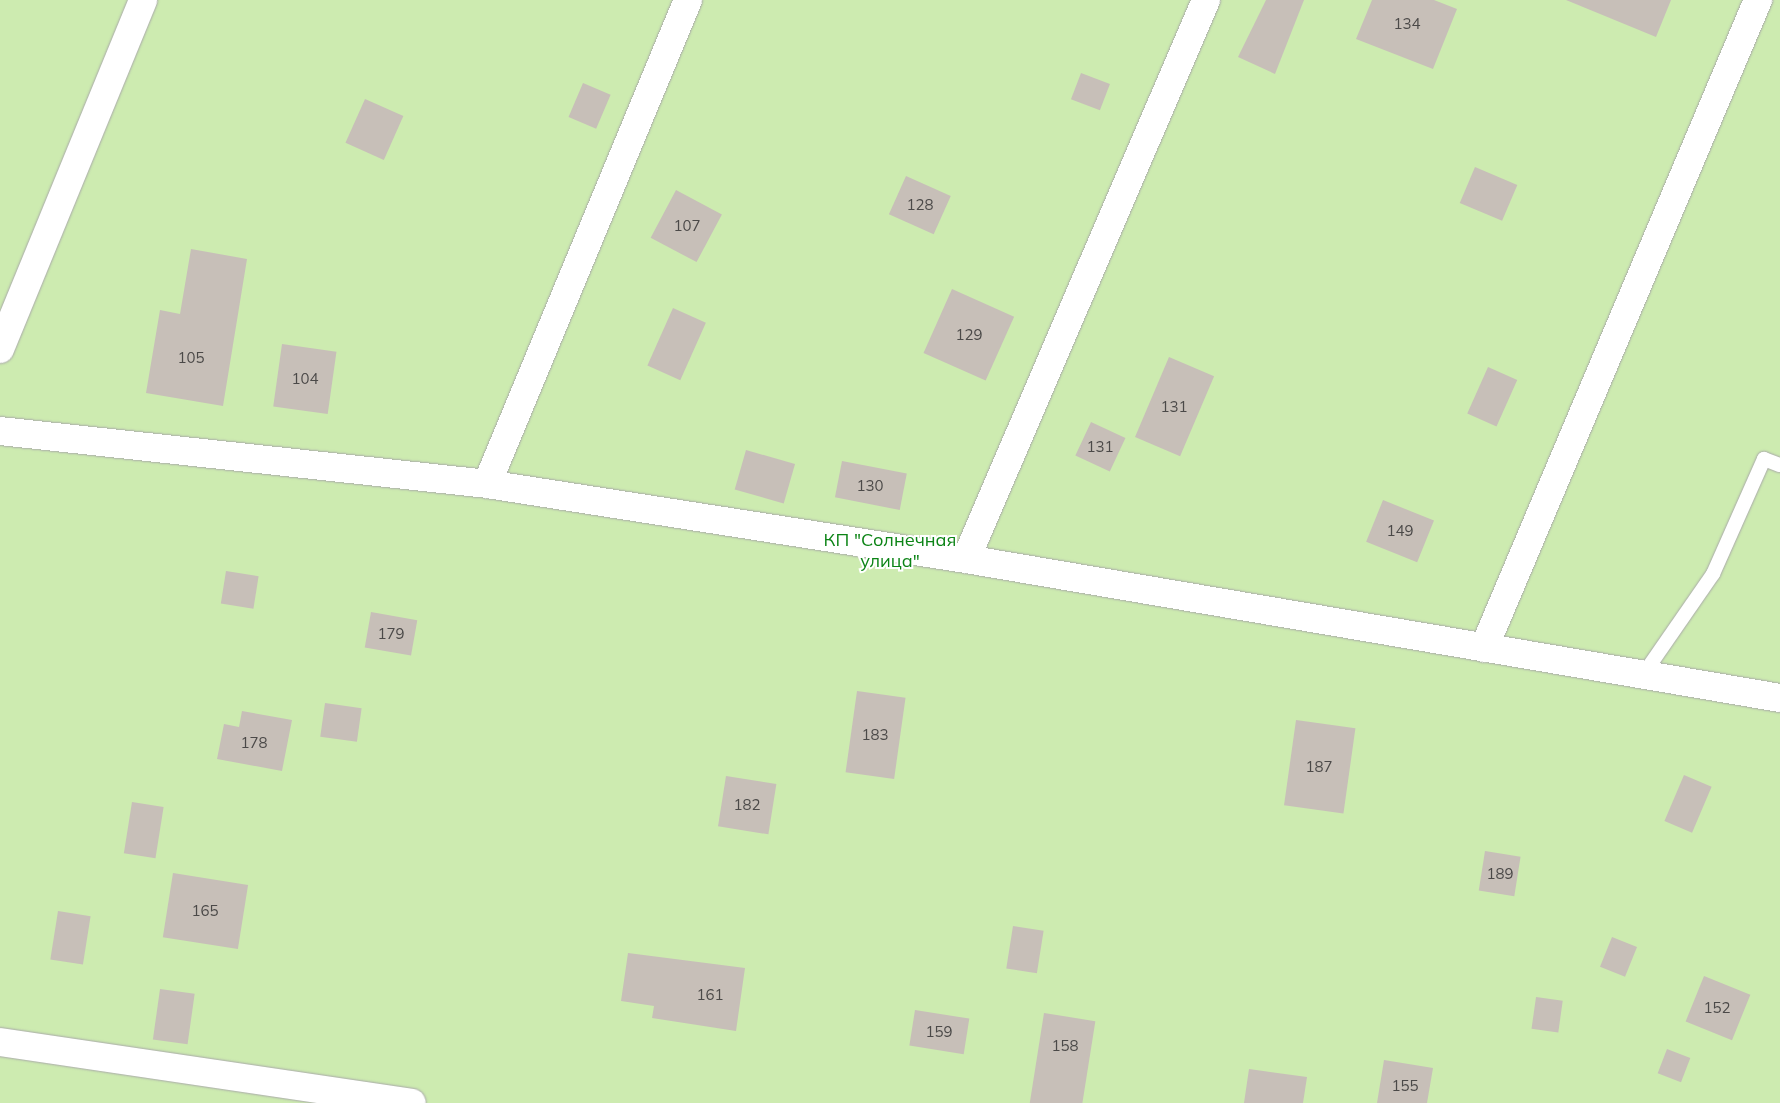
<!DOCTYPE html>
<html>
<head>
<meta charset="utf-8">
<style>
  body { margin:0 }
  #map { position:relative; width:1780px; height:1103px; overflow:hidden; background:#f2efe9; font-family:Mulish,sans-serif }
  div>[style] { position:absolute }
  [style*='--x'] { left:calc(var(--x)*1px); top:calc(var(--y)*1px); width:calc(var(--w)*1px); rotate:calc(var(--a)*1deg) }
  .grass>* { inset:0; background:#cdebb0; transform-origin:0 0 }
  .building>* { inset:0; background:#c7bfb8; transform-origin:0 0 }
  .roads { filter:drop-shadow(0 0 1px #a9a9a9) drop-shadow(0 0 1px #a9a9a9) }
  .service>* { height:14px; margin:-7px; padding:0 7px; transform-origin:7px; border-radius:7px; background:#fff }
  .minor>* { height:28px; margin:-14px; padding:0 14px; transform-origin:14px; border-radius:14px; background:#fff }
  span { translate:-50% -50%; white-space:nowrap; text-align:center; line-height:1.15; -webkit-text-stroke:4px #fff; paint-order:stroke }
  .number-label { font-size:15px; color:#4b4948 }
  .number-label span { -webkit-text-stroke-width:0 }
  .park-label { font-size:18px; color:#0c8416 }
</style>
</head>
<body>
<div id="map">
  <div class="grass">
    <i style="left:0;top:0;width:1780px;height:1103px"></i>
  </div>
  <div class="building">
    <i style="clip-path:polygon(1266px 0,1304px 0,1275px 74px,1238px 57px)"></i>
    <i style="clip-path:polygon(1372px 0,1434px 0,1457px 9px,1433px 69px,1356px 39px)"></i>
    <i style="clip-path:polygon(1566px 0,1671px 0,1656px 37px)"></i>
    <i style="left:1081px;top:73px;width:31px;height:28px;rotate:21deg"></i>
    <i style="left:583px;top:83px;width:30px;height:37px;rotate:23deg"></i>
    <i style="left:365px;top:99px;width:42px;height:48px;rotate:24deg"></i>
    <i style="left:1475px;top:167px;width:46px;height:39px;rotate:23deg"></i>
    <i style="left:906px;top:176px;width:49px;height:42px;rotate:24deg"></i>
    <i style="left:676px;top:190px;width:52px;height:54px;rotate:28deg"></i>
    <i style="clip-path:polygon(191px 249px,247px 259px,223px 406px,146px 393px,160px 310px,180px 314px)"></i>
    <i style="left:952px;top:289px;width:68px;height:70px;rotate:24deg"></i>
    <i style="left:673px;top:308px;width:36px;height:63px;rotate:24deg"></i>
    <i style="left:282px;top:344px;width:55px;height:63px;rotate:8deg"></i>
    <i style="left:1169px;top:357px;width:49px;height:87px;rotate:23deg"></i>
    <i style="left:1488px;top:367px;width:32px;height:51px;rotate:24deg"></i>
    <i style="left:1091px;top:422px;width:38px;height:37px;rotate:25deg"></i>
    <i style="left:746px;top:450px;width:51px;height:41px;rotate:16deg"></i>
    <i style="left:842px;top:461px;width:66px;height:37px;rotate:11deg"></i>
    <i style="left:1383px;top:500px;width:55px;height:45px;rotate:22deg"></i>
    <i style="left:226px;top:571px;width:33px;height:33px;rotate:9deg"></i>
    <i style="left:371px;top:612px;width:47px;height:36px;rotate:10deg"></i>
    <i style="left:857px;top:691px;width:49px;height:82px;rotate:8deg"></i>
    <i style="left:325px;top:703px;width:37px;height:34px;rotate:8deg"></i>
    <i style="clip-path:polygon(242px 711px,292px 720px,282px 771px,217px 759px,224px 724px,239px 727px)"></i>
    <i style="left:1296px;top:720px;width:60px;height:86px;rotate:8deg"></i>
    <i style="left:1684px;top:775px;width:30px;height:50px;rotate:23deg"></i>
    <i style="left:726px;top:776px;width:51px;height:51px;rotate:9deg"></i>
    <i style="left:132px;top:802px;width:32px;height:52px;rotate:9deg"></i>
    <i style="left:1485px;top:851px;width:36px;height:40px;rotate:9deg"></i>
    <i style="left:173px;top:873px;width:76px;height:65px;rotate:9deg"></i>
    <i style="left:58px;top:911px;width:33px;height:49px;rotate:9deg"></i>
    <i style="left:1013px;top:926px;width:31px;height:43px;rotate:9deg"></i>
    <i style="left:1612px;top:937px;width:27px;height:32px;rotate:22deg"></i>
    <i style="clip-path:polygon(628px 953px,745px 968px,736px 1031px,652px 1018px,654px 1006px,621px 1001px)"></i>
    <i style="left:1704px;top:976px;width:50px;height:49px;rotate:22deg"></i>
    <i style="left:160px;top:989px;width:35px;height:51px;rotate:8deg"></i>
    <i style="left:1536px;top:997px;width:27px;height:32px;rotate:8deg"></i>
    <i style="left:915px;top:1010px;width:55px;height:36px;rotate:9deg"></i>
    <i style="left:1044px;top:1013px;width:52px;height:91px;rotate:9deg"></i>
    <i style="left:1667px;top:1049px;width:25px;height:26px;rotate:21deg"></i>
    <i style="clip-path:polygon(1384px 1060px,1433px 1068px,1427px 1103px,1377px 1103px)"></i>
    <i style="clip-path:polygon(1249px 1069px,1307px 1077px,1303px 1103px,1244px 1103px)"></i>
  </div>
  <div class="roads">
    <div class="service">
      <i style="--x:1643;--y:675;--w:123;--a:-55.3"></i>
      <i style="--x:1713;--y:574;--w:126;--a:-66.1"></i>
      <i style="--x:1764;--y:459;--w:17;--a:21"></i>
    </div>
    <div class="minor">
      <i style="--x:0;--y:349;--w:377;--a:-67.7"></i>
      <i style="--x:0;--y:431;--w:490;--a:6.2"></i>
      <i style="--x:487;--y:484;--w:485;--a:8.9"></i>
      <i style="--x:966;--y:559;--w:826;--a:9.69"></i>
      <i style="--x:487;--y:484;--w:524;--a:-67.45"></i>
      <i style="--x:966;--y:559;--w:608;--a:-66.76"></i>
      <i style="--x:1484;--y:648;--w:704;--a:-67.08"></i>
      <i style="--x:0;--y:1042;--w:416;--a:8.4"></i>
    </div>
  </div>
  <div class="number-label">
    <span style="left:1407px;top:24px">134</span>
    <span style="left:920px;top:205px">128</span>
    <span style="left:687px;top:226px">107</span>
    <span style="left:969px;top:335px">129</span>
    <span style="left:191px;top:358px">105</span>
    <span style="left:305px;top:379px">104</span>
    <span style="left:1174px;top:407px">131</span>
    <span style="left:1100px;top:447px">131</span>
    <span style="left:870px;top:486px">130</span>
    <span style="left:1400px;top:531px">149</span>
    <span style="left:391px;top:634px">179</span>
    <span style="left:875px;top:735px">183</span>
    <span style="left:254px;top:743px">178</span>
    <span style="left:1319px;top:767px">187</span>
    <span style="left:747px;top:805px">182</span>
    <span style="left:1500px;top:874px">189</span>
    <span style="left:205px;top:911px">165</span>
    <span style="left:710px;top:995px">161</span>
    <span style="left:1717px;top:1008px">152</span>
    <span style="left:939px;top:1032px">159</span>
    <span style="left:1065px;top:1046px">158</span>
    <span style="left:1405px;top:1086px">155</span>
  </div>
  <div class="park-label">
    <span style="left:890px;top:551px">КП "Солнечная<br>улица"</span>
  </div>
</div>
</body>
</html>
